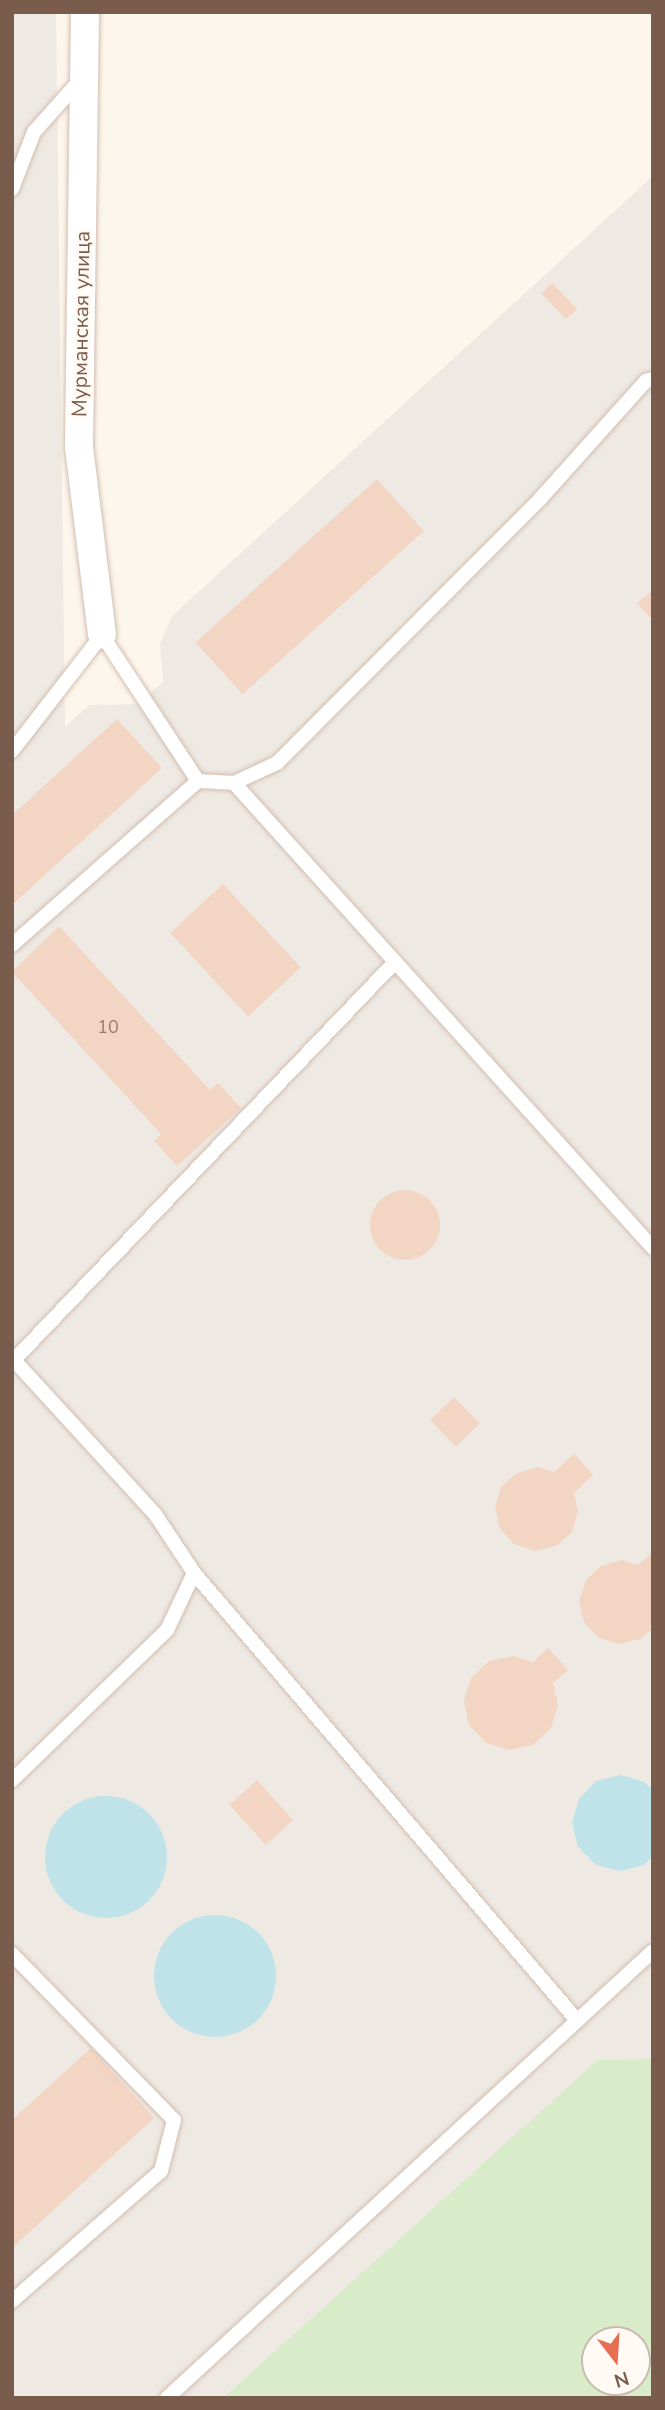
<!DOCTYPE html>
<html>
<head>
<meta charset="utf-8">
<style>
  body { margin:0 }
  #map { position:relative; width:665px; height:2410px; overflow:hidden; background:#fdf6ec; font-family:"Nunito Sans",sans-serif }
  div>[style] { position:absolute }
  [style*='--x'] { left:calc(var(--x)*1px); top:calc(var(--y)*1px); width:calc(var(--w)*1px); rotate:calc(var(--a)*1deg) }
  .industrial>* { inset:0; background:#efe9e4 }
  .green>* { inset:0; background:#d8ecc9 }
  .water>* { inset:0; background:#bfe3e8 }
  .round { border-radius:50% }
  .building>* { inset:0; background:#f3d5c3; transform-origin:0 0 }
  .roads { filter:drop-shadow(0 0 2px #d1beb0) drop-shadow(0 0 2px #d1beb0) }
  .service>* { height:14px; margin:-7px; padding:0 7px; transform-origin:7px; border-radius:7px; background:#fff }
  .minor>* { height:28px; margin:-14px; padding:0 14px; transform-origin:14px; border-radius:14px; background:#fff }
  span { translate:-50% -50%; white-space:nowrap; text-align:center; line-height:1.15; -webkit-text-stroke:6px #fffaf3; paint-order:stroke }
  .number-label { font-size:18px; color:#987a6a }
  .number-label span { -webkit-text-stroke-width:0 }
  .street-label { font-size:21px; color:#7a5c4d }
  .frame { position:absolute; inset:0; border:14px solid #7a5c4d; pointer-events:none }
  .north { position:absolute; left:581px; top:2326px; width:70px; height:70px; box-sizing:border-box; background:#fffaf3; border:2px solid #cabbb1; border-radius:50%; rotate:163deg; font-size:19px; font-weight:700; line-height:28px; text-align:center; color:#7a5c4d }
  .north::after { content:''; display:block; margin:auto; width:24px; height:32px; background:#e76f51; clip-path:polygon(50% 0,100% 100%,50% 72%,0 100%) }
</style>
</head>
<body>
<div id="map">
  <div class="industrial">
    <i style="clip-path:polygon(evenodd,12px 12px,56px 12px,65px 727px,89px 705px,137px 704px,163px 682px,160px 644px,172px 616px,653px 176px,653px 2398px,12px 2398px,12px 12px,595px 2340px,637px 2340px,637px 2382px,595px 2382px,595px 2340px)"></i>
  </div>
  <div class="green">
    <i style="clip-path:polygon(evenodd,653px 2059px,653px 2398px,223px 2398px,598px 2060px,653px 2059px,595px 2340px,637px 2340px,637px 2382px,595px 2382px,595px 2340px)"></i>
  </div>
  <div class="water">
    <i style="clip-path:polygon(621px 1775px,644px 1782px,653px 1790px,653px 1856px,644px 1865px,620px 1871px,596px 1865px,578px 1847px,572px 1823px,579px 1799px,596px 1781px)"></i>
    <i class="round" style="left:45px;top:1796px;width:122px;height:122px"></i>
    <i class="round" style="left:154px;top:1915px;width:122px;height:122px"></i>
  </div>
  <div class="building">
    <i style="left:552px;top:283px;width:36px;height:15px;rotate:46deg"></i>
    <i style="left:377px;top:479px;width:70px;height:244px;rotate:48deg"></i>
    <i style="clip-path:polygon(653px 590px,653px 621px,637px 603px)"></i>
    <i style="clip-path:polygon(117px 719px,162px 768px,12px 905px,12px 815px)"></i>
    <i style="left:223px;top:884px;width:114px;height:72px;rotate:47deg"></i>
    <i style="clip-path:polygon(59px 926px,210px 1090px,218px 1083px,241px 1108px,177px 1166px,154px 1141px,161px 1134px,12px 972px)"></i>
    <i class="round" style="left:370px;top:1190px;width:70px;height:70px"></i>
    <i style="left:454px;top:1397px;width:37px;height:33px;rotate:46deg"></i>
    <i style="clip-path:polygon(574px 1454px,593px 1475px,574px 1493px,578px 1511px,572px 1532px,556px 1546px,535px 1551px,514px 1544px,500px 1529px,495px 1508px,501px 1487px,517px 1473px,538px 1467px,554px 1472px)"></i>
    <i style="clip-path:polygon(653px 1552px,653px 1628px,640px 1639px,619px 1644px,599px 1638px,584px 1622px,579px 1601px,586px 1580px,601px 1566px,622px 1560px,638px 1565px)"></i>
    <i style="clip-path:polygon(548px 1648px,568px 1670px,553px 1683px,558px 1705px,551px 1728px,533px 1745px,509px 1750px,486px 1743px,469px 1725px,464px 1701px,471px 1678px,489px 1661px,513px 1656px,533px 1662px)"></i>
    <i style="left:257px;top:1780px;width:54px;height:37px;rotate:48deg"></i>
    <i style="clip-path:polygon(91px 2048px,154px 2118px,12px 2248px,12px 2120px)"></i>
  </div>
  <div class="roads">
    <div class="service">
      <i style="--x:12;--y:189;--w:61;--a:-68.9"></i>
      <i style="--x:34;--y:132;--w:74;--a:-48.3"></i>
      <i style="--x:12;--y:751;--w:147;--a:-52.2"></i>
      <i style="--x:102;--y:635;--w:175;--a:56.7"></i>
      <i style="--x:198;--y:781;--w:248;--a:138.6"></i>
      <i style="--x:198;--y:781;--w:36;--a:3"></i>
      <i style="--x:234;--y:783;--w:626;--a:47.98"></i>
      <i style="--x:234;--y:783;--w:47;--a:-24.9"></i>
      <i style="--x:277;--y:763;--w:373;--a:-45.1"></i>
      <i style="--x:540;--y:499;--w:159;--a:-48.1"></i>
      <i style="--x:646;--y:381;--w:7;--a:-16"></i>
      <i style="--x:12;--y:1358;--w:212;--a:47.5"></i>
      <i style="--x:155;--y:1514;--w:71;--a:56.5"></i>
      <i style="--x:194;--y:1573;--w:63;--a:115.3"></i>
      <i style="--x:167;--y:1630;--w:216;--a:135.9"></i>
      <i style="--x:14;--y:1360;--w:551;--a:-46.25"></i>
      <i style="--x:194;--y:1573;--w:586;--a:49.43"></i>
      <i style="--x:12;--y:1954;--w:232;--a:45.7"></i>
      <i style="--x:174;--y:2120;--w:53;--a:104.3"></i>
      <i style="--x:161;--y:2171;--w:198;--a:138.9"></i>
      <i style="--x:167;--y:2398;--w:660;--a:-42.61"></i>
    </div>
    <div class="minor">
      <i style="--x:85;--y:12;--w:435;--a:90.8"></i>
      <i style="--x:79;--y:447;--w:189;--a:83"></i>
    </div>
  </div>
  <div class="number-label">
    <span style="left:108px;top:1027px">10</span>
  </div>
  <div class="street-label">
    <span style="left:81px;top:324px;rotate:-89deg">Мурманская улица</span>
  </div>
  <div class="frame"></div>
  <div class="north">N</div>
</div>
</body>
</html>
